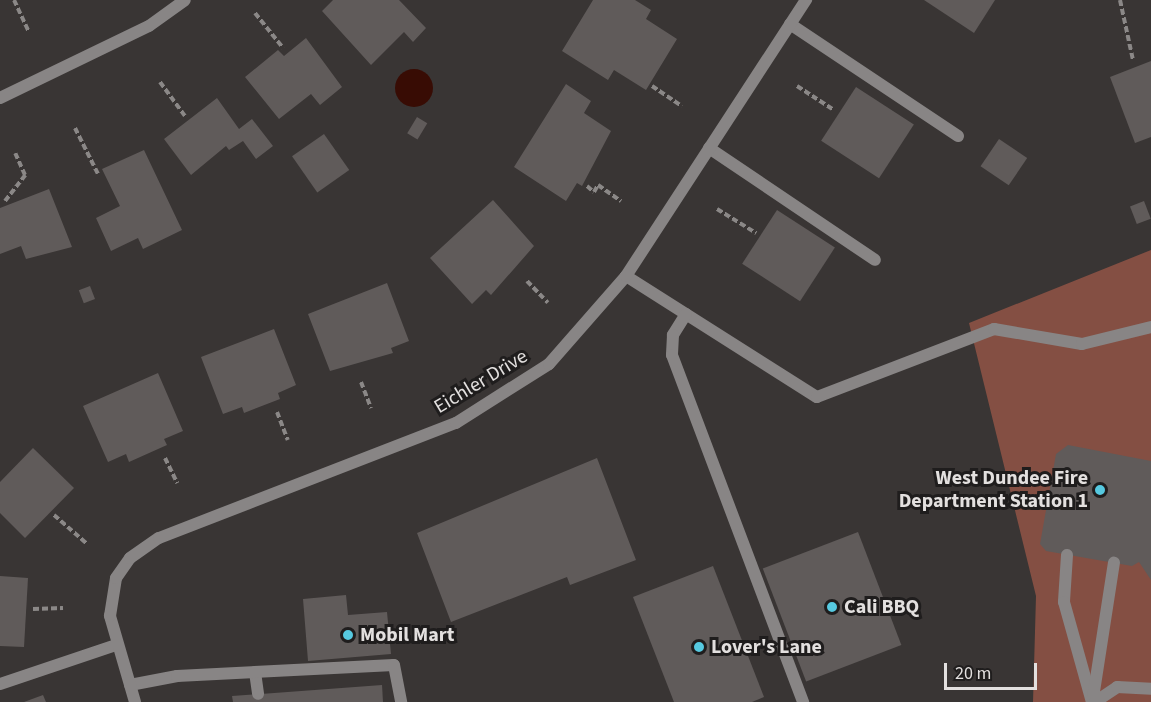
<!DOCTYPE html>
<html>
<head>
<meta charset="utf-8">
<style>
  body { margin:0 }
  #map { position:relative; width:1151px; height:702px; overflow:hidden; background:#393534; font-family:"Source Sans 3",sans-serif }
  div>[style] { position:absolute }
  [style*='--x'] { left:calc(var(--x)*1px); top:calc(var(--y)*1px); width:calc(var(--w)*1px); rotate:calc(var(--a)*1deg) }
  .green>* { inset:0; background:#844f43 }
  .water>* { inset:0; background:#380c04 }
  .round { border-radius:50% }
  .building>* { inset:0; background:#605b5a; transform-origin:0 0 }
  .path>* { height:4px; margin-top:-2px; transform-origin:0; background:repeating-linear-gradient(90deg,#8b8887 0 6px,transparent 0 9px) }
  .service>* { height:12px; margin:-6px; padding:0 6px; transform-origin:6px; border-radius:6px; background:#888585 }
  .minor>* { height:12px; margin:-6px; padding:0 6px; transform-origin:6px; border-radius:6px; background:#888585 }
  .dots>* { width:16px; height:16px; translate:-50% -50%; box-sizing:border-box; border:3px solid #1f1d1d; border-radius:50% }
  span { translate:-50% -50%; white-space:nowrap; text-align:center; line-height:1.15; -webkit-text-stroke:6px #1f1d1d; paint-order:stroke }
  .street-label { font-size:20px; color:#e3e0df }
  .poi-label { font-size:20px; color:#e3e0df; font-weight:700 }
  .right { translate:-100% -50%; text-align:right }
  .left { translate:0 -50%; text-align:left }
  .scale { position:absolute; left:944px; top:663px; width:93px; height:27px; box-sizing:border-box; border:3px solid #e3e0df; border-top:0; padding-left:8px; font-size:18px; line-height:21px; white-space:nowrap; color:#e3e0df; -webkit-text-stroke:4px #1f1d1d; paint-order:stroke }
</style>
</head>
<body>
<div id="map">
  <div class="green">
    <i style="clip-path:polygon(1151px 250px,1151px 702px,1033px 702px,1036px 596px,969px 323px)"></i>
  </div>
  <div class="water">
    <i class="round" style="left:395px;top:69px;width:38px;height:38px"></i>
  </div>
  <div class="building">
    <i style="clip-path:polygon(333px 0,399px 0,426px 28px,413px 42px,404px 32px,371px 65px,322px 11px)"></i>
    <i style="clip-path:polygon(593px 0,635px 0,651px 10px,646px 19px,677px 39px,646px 90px,614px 70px,608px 80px,562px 51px)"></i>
    <i style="clip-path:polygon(924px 0,995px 0,974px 33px)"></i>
    <i style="clip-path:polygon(306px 38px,342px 87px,320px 105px,311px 94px,279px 119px,245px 77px,278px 50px,284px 56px)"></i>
    <i style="clip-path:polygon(1151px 61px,1151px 137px,1135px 143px,1110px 77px)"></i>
    <i style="clip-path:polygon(566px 84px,591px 101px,584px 113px,611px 131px,582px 186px,577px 183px,566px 201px,514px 167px)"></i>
    <i style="left:856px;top:87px;width:69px;height:64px;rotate:33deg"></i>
    <i style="clip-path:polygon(217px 98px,239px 129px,252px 119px,273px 146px,256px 159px,243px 141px,229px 150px,226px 146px,191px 175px,164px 139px)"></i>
    <i style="left:417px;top:117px;width:12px;height:19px;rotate:31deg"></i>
    <i style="left:324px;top:134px;width:44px;height:39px;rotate:55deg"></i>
    <i style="left:999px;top:139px;width:34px;height:33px;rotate:34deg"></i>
    <i style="clip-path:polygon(144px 150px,182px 230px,143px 249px,138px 238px,111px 251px,96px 218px,120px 206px,102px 169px)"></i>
    <i style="clip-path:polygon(49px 189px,72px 247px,26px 259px,21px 246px,0 254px,0 208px)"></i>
    <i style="clip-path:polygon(493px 200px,534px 246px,491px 295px,486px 290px,472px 304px,430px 258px)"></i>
    <i style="left:1144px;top:201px;width:19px;height:15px;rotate:69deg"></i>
    <i style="left:777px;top:210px;width:69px;height:64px;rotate:33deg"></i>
    <i style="clip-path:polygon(387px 283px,409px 341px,391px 348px,393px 353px,330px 371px,308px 314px)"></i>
    <i style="left:90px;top:286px;width:14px;height:12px;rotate:69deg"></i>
    <i style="clip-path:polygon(274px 329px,296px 385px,278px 393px,280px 399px,244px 413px,242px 407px,223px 414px,201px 357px)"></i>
    <i style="clip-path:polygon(158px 373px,183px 431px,164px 439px,167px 445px,129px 462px,126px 454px,108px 462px,83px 406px)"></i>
    <i style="clip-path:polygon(1068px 445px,1151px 461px,1151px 580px,1139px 562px,1132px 566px,1046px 551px,1040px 544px,1056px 454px)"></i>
    <i style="clip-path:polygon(33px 448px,74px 488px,25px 538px,0 513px,0 482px)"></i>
    <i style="clip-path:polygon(597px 458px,636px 560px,570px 585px,567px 577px,451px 622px,417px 533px)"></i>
    <i style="left:858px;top:532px;width:121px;height:102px;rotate:69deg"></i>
    <i style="clip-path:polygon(713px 566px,764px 697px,752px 702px,674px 702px,633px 597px)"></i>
    <i style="clip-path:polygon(0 576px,28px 578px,24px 647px,0 646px)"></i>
    <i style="clip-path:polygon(346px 595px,348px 615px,387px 612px,391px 654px,308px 661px,303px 599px)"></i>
    <i style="clip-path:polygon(382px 685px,383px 702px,233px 702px,232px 696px)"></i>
    <i style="clip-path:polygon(43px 695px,46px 702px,24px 702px)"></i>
  </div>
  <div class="path">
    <i style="--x:14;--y:0;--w:35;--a:65"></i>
    <i style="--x:1120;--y:0;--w:61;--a:77.8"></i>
    <i style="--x:255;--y:13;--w:45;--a:51.3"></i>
    <i style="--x:160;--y:82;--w:42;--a:53.7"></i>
    <i style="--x:652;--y:86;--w:36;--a:34"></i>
    <i style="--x:797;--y:86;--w:44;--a:33"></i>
    <i style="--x:75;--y:128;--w:51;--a:63.4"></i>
    <i style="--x:587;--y:186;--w:9;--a:41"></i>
    <i style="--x:594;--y:192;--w:8;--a:-60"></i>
    <i style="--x:598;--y:185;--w:28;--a:35"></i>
    <i style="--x:5;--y:201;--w:33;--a:-52"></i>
    <i style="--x:25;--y:175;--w:24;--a:-114"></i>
    <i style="--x:717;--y:209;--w:46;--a:31.6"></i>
    <i style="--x:527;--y:281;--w:30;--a:46"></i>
    <i style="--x:361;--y:382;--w:28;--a:69"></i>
    <i style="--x:277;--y:412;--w:30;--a:69"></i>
    <i style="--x:165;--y:458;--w:28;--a:64"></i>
    <i style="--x:54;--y:515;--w:43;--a:41.2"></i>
    <i style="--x:33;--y:609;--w:30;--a:-2"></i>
  </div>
  <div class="service">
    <i style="--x:790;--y:24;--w:202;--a:33.7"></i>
    <i style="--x:709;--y:148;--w:200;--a:34"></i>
    <i style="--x:626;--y:276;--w:226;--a:32.4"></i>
    <i style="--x:817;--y:397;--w:190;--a:-21"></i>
    <i style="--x:994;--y:329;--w:89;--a:9.7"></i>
    <i style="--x:1082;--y:344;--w:71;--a:-13.8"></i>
    <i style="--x:686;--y:314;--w:25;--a:122"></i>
    <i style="--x:673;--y:335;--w:20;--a:93"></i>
    <i style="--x:672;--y:355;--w:371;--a:69.3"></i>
    <i style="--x:1067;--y:555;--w:47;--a:93.7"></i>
    <i style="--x:1064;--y:602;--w:104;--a:74.4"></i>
    <i style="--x:255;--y:672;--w:22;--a:82"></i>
    <i style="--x:0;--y:684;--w:122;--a:-18.6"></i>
    <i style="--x:130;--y:685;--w:48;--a:-10.8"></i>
    <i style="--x:177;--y:676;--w:217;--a:-2.9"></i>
    <i style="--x:394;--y:665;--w:38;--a:79"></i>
    <i style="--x:1093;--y:698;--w:137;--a:-81.2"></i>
    <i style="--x:1095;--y:702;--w:27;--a:-34"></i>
    <i style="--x:1117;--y:687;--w:34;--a:3"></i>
  </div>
  <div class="minor">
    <i style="--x:0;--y:98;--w:165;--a:-25.8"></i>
    <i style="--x:149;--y:26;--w:44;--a:-35.8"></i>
    <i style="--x:135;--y:702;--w:90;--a:-106.2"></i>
    <i style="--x:110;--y:616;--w:38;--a:-81"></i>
    <i style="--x:116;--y:578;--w:24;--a:-55"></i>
    <i style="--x:130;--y:558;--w:35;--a:-35"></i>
    <i style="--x:159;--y:538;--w:318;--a:-21.2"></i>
    <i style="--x:456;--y:423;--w:110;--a:-32.4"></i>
    <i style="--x:549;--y:364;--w:117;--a:-48.8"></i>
    <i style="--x:626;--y:276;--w:330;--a:-56.9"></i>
  </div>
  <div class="dots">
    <i style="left:1100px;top:490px;background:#56c9e0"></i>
    <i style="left:832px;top:607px;background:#56c9e0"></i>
    <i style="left:348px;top:635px;background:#56c9e0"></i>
    <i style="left:699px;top:647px;background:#56c9e0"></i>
  </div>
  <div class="street-label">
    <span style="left:481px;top:382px;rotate:-31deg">Eichler Drive</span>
  </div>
  <div class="poi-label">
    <span class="right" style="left:1088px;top:490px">West Dundee Fire<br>Department Station 1</span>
    <span class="left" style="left:844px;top:607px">Cali BBQ</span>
    <span class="left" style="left:360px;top:635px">Mobil Mart</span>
    <span class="left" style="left:711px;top:647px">Lover's Lane</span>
  </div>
  <div class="scale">20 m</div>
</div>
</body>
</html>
